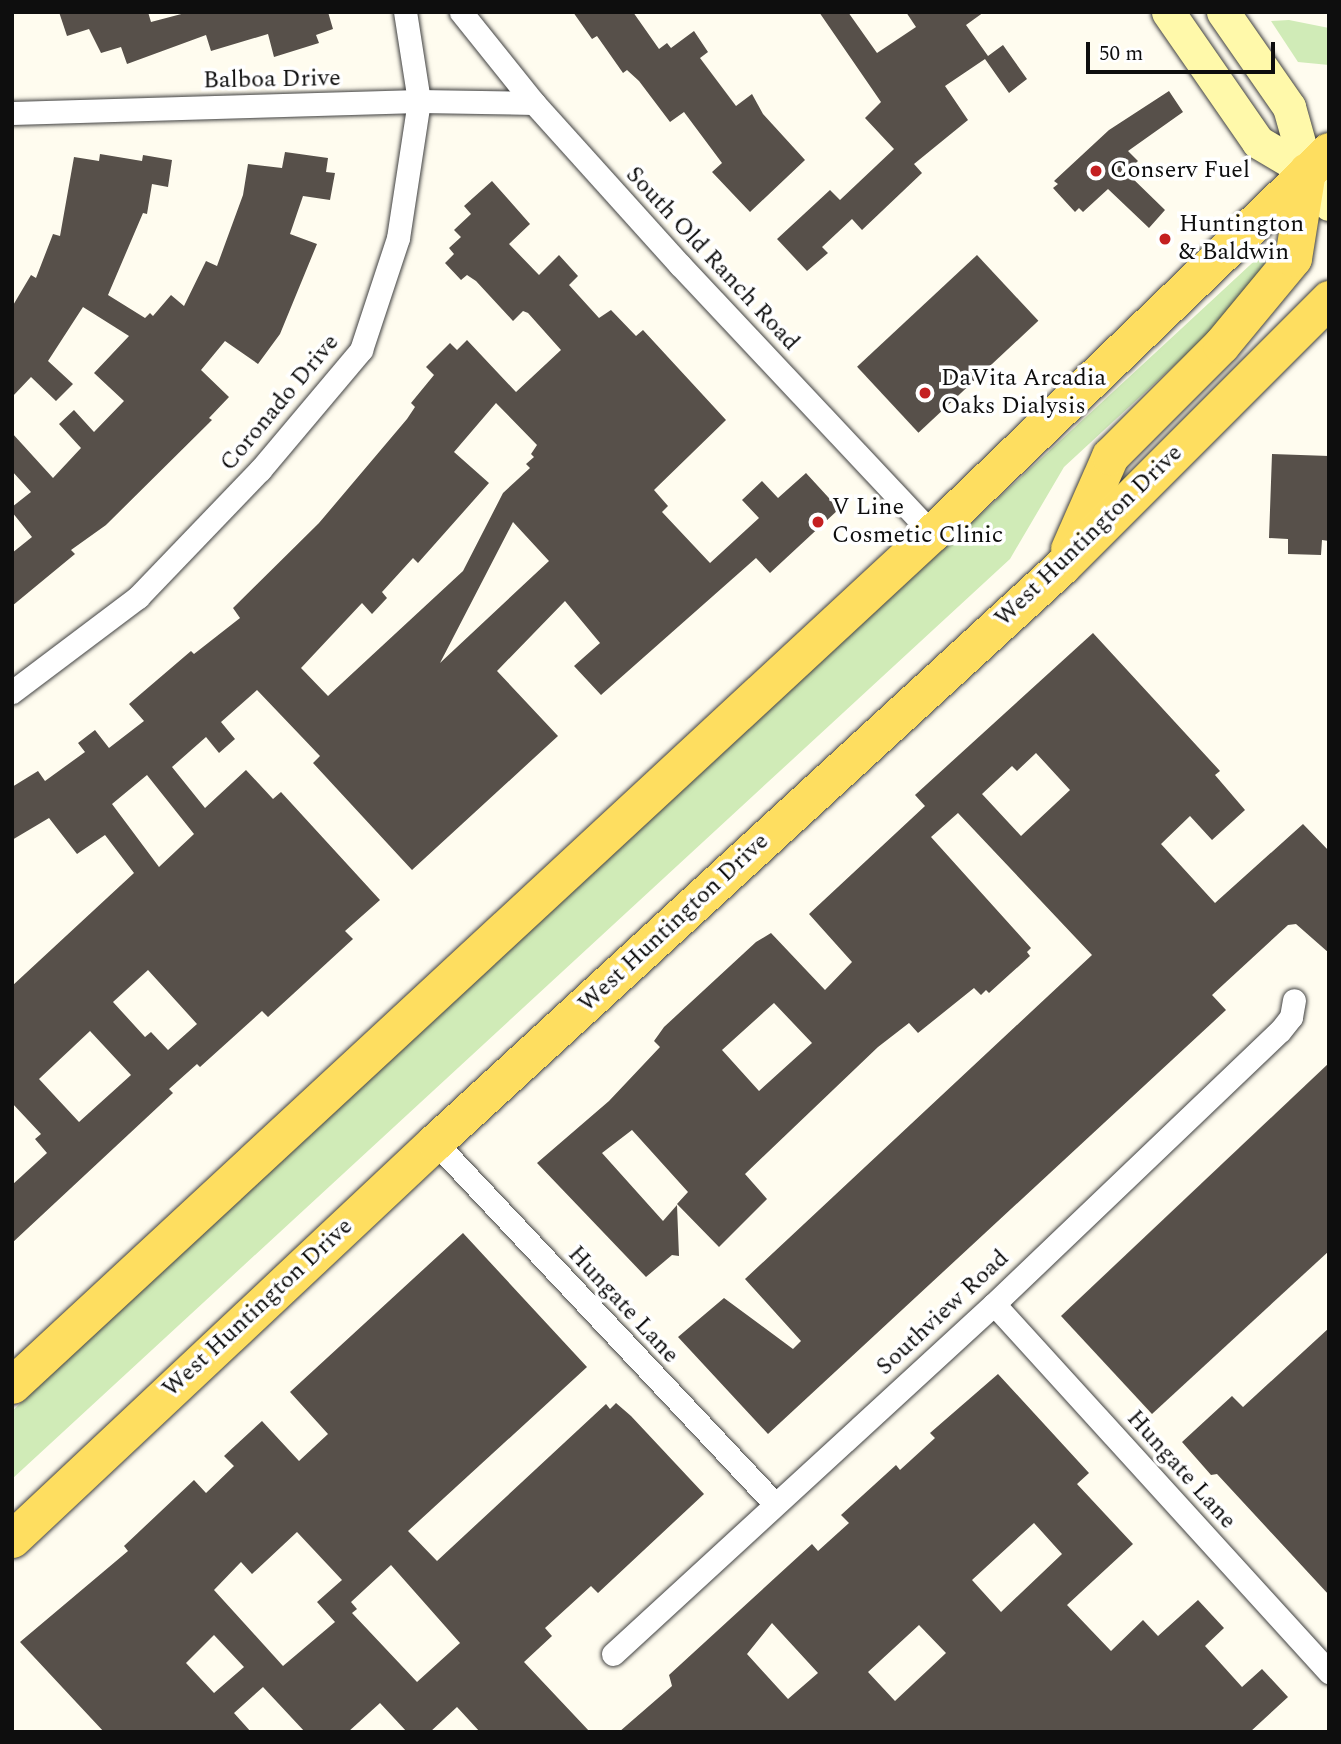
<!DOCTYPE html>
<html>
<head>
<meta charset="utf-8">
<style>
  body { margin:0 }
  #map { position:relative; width:1341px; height:1744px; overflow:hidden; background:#fffcef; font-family:Spectral,serif }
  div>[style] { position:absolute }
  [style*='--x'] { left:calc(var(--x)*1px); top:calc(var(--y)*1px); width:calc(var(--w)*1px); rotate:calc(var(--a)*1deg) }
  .green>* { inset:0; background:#d0ebb7 }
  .building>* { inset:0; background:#57504a; transform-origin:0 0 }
  .roads { filter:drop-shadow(0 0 2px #414141) drop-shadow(0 0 2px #414141) }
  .street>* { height:23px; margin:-11.5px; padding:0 11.5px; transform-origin:11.5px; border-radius:11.5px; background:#fff }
  .secondary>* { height:33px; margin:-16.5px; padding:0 16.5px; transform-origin:16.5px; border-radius:16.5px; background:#fff9aa }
  .primary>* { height:37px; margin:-18.5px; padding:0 18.5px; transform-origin:18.5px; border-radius:18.5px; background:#fede60 }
  .dots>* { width:19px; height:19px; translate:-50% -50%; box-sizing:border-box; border:4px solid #fff; border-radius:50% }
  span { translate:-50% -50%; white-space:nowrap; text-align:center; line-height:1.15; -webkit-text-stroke:7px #fff; paint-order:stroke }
  .street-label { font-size:24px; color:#0e0e0e }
  .poi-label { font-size:24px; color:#0e0e0e }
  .left { translate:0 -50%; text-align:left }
  .frame { position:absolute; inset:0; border:14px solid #0e0e0e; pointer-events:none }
  .scale { position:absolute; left:1086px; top:42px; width:189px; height:32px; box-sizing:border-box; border:4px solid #0e0e0e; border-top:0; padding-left:9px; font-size:21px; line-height:24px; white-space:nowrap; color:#0e0e0e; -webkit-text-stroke:5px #fff; paint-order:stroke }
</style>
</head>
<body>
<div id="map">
  <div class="green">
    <i style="clip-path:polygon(1289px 20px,1329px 28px,1329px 65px,1298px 62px,1271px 21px)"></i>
    <i style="clip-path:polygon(1263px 253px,1269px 257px,1232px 312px,1064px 467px,1010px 559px,12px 1479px,12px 1411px)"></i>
  </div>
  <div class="building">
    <i style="clip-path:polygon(59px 12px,148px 12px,151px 22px,189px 12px,328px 12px,333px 29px,316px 35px,319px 43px,274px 57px,268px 34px,211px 51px,206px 35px,127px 64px,121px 47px,101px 53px,89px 29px,67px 36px)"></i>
    <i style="clip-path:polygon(573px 12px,633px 12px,659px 49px,667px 43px,671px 48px,694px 31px,708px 52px,700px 58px,736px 106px,752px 94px,763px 114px,805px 160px,750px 212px,712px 172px,722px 163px,684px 112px,670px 122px,639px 81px,627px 70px,623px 73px,597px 36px,592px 39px)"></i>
    <i style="clip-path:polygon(819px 12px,848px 12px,877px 53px,916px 27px,906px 12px,984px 12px,966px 25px,988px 56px,1003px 45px,1027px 79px,1009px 93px,985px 59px,945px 86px,968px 120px,914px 164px,922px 173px,862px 230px,852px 219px,822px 247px,828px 253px,807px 271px,777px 239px,830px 190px,840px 200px,894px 149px,865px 118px,881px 102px)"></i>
    <i style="clip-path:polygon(1169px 91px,1183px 112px,1128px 151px,1138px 161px,1126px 172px,1165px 210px,1149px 228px,1108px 189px,1083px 212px,1079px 208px,1075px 212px,1053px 188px,1058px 184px,1054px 181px,1109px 130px)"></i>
    <i style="clip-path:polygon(285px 152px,328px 158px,326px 172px,335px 173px,330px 200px,303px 196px,290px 234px,317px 244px,280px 334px,258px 364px,225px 341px,201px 370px,229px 397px,209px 418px,212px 420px,106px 525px,71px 550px,75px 554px,12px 606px,12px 553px,32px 537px,12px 512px,12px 507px,31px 492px,12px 471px,12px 433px,53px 478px,81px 448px,59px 424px,74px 410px,94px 432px,124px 401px,94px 373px,129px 336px,83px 307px,48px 361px,73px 384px,56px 401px,31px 377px,12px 397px,12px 307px,31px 275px,36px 278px,53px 234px,60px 236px,74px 157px,99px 161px,100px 154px,142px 161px,143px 155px,172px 160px,168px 187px,152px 184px,147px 214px,143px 213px,108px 295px,145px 318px,150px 313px,153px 316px,171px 295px,184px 306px,206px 261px,217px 266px,243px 195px,248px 164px,282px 168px)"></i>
    <i style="clip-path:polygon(evenodd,492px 181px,530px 224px,509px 244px,539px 275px,559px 255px,578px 276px,569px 285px,599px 318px,611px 310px,636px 336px,643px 330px,726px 420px,654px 490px,668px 506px,662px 512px,710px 563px,759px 518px,742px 500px,762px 481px,778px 498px,806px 473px,839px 509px,770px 573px,756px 558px,601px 695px,574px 666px,600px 643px,565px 601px,497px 671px,558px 736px,412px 870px,313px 763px,320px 756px,257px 690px,221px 722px,235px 739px,219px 753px,206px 737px,172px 767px,205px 808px,246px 770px,273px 799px,281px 792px,380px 900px,345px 931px,353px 939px,268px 1017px,262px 1011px,200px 1067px,197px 1064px,169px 1089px,173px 1093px,12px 1243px,12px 1185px,47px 1153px,35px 1139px,41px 1134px,12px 1103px,12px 986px,134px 873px,105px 835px,77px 854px,49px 818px,12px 840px,12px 787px,38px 771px,45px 781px,85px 752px,78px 743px,95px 730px,109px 748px,144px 721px,129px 704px,191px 651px,194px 654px,240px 618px,233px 608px,319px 523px,407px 419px,415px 407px,411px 403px,434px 375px,426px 367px,450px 343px,457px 350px,467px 340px,516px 392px,561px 350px,528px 313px,523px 311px,513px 321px,476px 281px,467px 275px,461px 280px,445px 263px,454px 254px,449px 248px,461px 237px,454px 230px,471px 214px,464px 206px,492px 181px,496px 403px,537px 445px,531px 454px,534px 457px,526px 464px,530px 468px,503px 493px,463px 571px,328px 696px,301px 668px,362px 603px,372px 614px,387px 598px,382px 592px,413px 558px,418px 563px,489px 483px,454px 452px,496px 403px,492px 181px,513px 522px,549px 561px,440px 663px,513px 522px,492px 181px,147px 775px,194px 834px,159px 867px,112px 804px,147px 775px,492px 181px,148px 970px,197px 1024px,168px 1050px,151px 1032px,145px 1037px,113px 1002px,148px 970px,492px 181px,90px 1031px,131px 1075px,79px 1122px,39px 1079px,90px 1031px)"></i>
    <i style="left:977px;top:255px;width:90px;height:164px;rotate:47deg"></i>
    <i style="clip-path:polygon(1272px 454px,1329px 456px,1329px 541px,1322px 540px,1321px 555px,1288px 554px,1288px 539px,1269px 538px)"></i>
    <i style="clip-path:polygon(evenodd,1093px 633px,1220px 771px,1215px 775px,1245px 810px,1212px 840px,1190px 816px,1161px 844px,1215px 903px,1303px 824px,1329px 851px,1329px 953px,1296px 924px,1288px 925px,1212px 995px,1226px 1010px,768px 1434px,678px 1337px,724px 1298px,793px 1349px,801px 1341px,745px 1279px,1092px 955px,958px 813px,931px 837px,1031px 948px,1027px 952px,1030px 956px,989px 993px,986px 990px,981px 995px,974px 988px,918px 1033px,909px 1023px,878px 1047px,745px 1174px,767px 1199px,719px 1247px,677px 1204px,688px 1192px,632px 1130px,602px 1153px,663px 1221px,677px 1205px,679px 1256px,672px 1255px,646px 1277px,537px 1163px,609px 1101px,660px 1047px,654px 1041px,664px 1027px,756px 942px,771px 933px,825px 990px,852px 962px,809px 914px,925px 806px,915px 795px,1093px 633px,1036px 753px,1070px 790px,1021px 836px,982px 794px,1012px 766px,1017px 771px,1036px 753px,1093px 633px,774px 1003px,812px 1043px,759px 1091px,722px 1050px,774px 1003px)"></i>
    <i style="clip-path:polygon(1329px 1063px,1329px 1251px,1152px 1414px,1061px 1316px)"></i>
    <i style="clip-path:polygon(evenodd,463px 1233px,587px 1367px,408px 1531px,437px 1561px,606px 1404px,610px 1409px,616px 1403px,631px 1416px,704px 1494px,598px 1593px,591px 1586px,545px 1628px,552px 1636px,524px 1662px,590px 1732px,480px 1732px,457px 1707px,430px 1732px,407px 1732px,380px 1703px,348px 1732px,305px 1732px,263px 1687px,234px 1713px,251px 1732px,104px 1732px,20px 1642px,128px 1551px,124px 1546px,194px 1480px,206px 1493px,234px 1466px,224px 1456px,262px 1421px,299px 1461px,328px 1434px,290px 1392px,463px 1233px,297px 1532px,342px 1580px,317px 1602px,335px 1622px,283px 1666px,214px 1590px,241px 1562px,252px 1574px,297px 1532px,463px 1233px,391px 1565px,460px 1643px,417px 1682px,352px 1613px,357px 1609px,351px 1602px,391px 1565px,463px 1233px,214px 1635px,244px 1667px,214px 1693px,186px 1663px,214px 1635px)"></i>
    <i style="clip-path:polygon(1329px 1328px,1329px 1595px,1217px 1474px,1211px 1475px,1182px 1442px,1232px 1396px,1243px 1407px)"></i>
    <i style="clip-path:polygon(evenodd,998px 1374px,1089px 1473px,1077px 1484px,1133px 1544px,1067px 1605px,1111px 1651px,1143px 1620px,1158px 1636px,1198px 1600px,1224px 1628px,1205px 1646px,1242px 1687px,1262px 1669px,1288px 1697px,1250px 1732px,619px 1732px,672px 1686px,669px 1675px,812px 1544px,818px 1551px,849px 1523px,841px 1515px,896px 1465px,900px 1470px,935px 1438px,930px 1433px,998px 1374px,1034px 1523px,1062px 1554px,1001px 1612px,972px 1580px,1034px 1523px,998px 1374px,772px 1623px,818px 1673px,788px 1699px,747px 1654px,772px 1623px,998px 1374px,919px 1625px,946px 1653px,895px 1701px,868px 1672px,919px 1625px)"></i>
  </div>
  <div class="roads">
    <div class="street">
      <i style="--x:461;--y:12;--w:117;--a:51.3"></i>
      <i style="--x:534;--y:103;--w:218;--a:48"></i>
      <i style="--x:680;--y:265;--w:368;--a:46.8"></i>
      <i style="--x:12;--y:113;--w:407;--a:-1.7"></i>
      <i style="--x:419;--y:101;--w:115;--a:1"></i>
      <i style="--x:12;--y:692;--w:158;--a:-37"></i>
      <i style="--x:138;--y:597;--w:176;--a:-46.2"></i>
      <i style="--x:260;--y:470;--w:157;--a:-49.9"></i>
      <i style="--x:361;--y:350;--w:118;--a:-71.7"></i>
      <i style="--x:398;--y:238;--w:139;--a:-81.3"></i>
      <i style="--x:419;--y:101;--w:90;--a:-98.9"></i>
      <i style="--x:435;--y:1142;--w:495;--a:46.8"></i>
      <i style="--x:994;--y:1304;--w:498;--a:47.7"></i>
      <i style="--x:613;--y:1654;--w:517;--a:-42.57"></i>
      <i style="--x:994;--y:1304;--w:395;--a:-43.7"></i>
      <i style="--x:1280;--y:1031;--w:18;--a:-52"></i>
      <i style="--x:1291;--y:1017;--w:17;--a:-80"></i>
    </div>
    <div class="secondary">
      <i style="--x:1168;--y:12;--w:158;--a:55.3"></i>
      <i style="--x:1258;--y:142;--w:57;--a:30.6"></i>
      <i style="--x:1223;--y:12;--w:116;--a:55.2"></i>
      <i style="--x:1289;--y:107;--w:66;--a:74.3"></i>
      <i style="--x:1307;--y:171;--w:40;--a:56"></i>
    </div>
    <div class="primary">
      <i style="--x:1069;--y:549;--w:102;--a:-66.2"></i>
      <i style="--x:1110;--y:456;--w:157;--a:-45"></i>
      <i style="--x:1221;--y:345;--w:113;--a:-50.4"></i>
      <i style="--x:1293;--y:258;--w:88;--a:-80.9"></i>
      <i style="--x:12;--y:1385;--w:1254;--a:-42.8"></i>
      <i style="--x:932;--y:533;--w:551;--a:-43.9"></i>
      <i style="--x:12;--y:1539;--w:580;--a:-43.18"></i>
      <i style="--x:435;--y:1142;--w:851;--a:-42.57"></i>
      <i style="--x:1062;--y:566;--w:378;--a:-45"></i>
    </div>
  </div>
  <div class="dots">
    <i style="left:1096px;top:171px;background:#c42021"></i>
    <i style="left:1165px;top:239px;background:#c42021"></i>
    <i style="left:925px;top:393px;background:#c42021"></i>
    <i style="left:818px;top:522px;background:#c42021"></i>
  </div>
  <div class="street-label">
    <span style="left:272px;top:80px;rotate:-1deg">Balboa Drive</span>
    <span style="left:712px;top:259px;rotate:47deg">South Old Ranch Road</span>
    <span style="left:280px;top:403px;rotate:-50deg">Coronado Drive</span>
    <span style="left:1089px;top:536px;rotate:-44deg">West Huntington Drive</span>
    <span style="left:674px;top:923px;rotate:-43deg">West Huntington Drive</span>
    <span style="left:623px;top:1305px;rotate:47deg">Hungate Lane</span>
    <span style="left:258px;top:1308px;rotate:-43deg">West Huntington Drive</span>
    <span style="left:943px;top:1313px;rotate:-43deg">Southview Road</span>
    <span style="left:1181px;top:1470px;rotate:48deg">Hungate Lane</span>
  </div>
  <div class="poi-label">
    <span class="left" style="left:1110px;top:171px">Conserv Fuel</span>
    <span class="left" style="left:1179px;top:239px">Huntington<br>&amp; Baldwin</span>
    <span class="left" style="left:941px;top:393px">DaVita Arcadia<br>Oaks Dialysis</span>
    <span class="left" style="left:832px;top:522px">V Line<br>Cosmetic Clinic</span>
  </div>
  <div class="frame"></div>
  <div class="scale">50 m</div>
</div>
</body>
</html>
